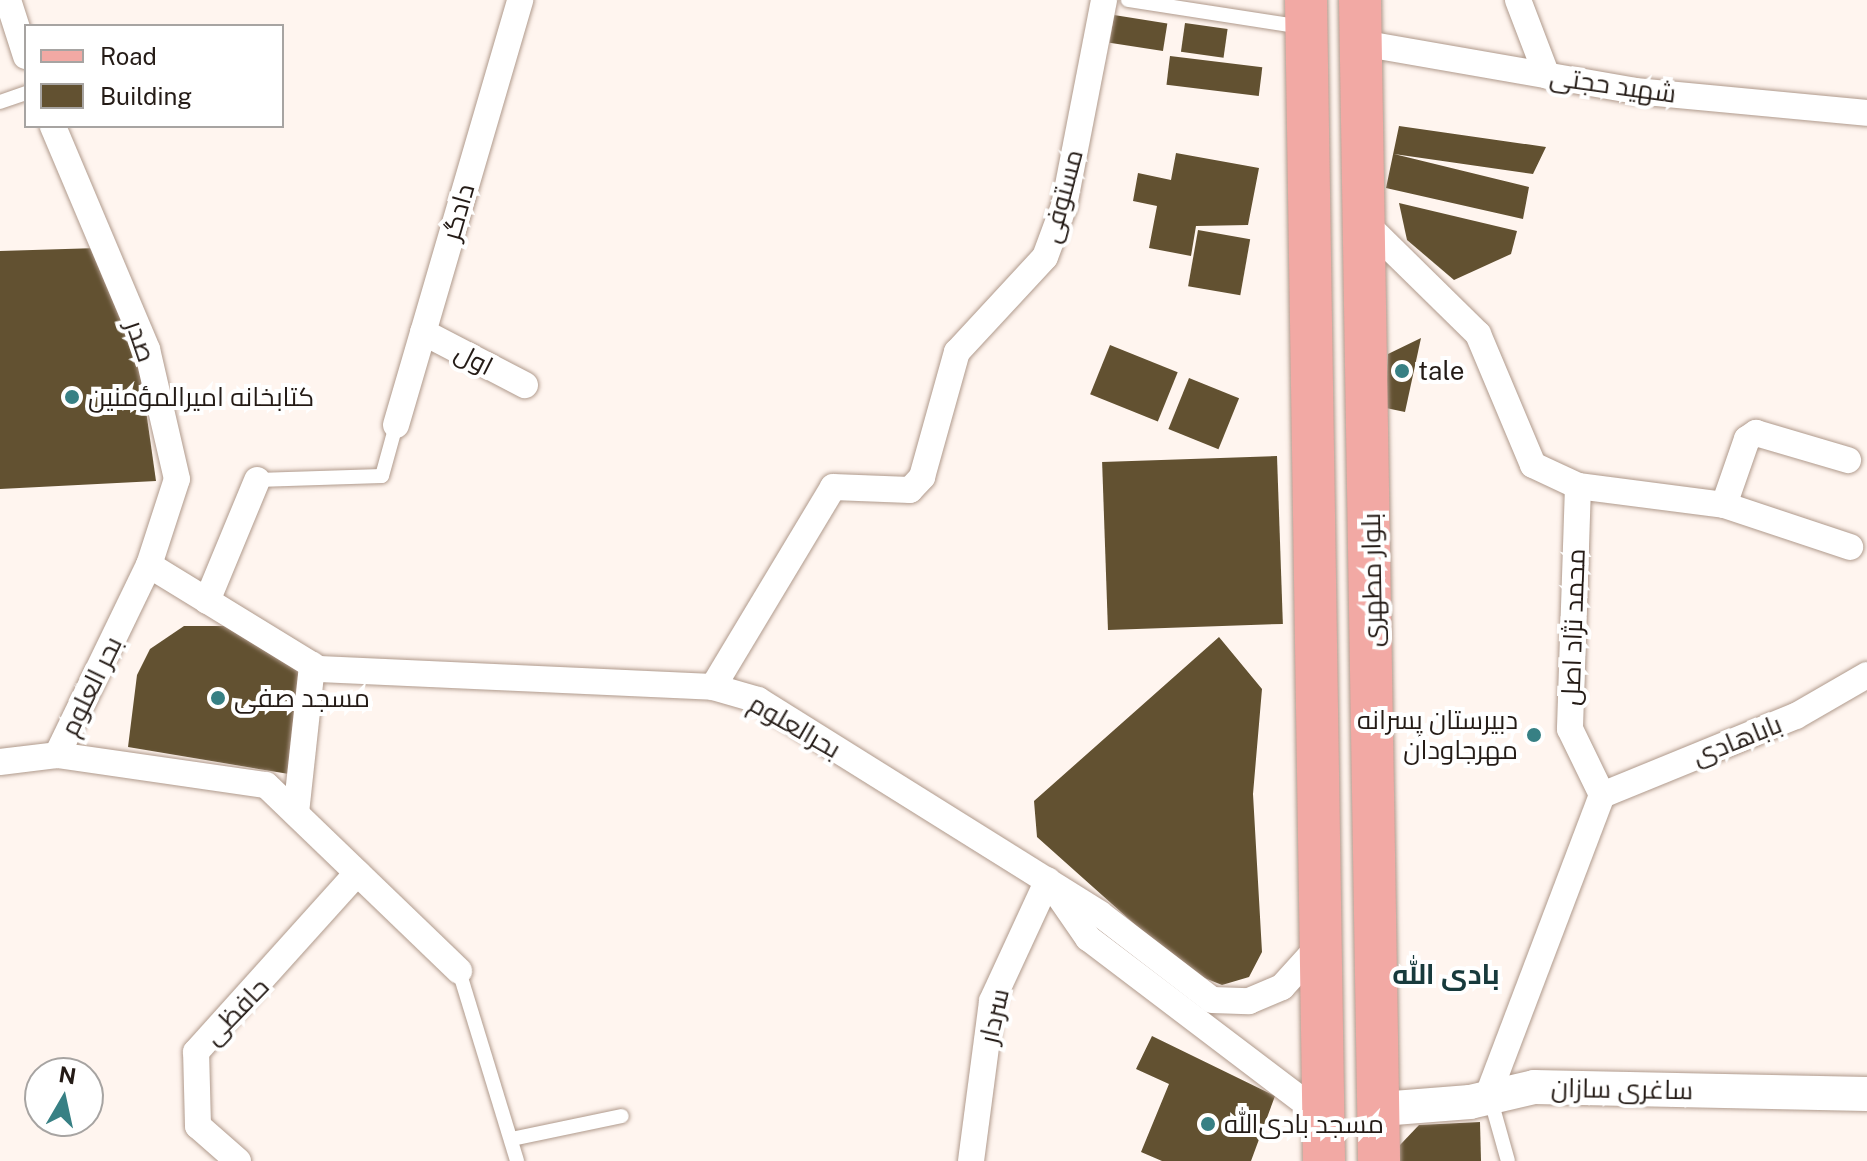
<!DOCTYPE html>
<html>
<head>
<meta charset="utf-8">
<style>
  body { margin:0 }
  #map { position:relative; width:1867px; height:1161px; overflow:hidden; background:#fff5ef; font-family:"Public Sans",Cairo,sans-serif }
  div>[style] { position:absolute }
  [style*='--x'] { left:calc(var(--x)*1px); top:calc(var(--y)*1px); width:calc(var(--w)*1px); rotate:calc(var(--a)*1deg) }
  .building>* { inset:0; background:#625131; transform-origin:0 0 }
  .roads { filter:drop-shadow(0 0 2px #b09a8c) drop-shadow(0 0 2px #b09a8c) }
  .service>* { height:14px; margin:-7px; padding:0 7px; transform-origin:7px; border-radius:7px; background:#fff }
  .minor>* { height:26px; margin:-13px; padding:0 13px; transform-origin:13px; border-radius:13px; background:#fff }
  .tertiary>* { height:34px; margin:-17px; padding:0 17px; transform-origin:17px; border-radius:17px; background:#fff }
  .primary>* { height:42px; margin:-21px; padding:0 21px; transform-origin:21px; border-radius:21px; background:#f2a9a4 }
  .dots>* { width:22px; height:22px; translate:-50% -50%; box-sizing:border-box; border:4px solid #fff; border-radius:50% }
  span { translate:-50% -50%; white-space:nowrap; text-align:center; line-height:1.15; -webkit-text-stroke:8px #fff; paint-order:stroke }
  .street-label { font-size:26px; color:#241b16 }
  .poi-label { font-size:26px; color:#241b16 }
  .left { translate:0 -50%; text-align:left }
  .right { translate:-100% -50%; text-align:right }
  .neighbourhood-label { font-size:28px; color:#173a3c; font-weight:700 }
  .legend { position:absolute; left:24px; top:24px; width:260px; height:104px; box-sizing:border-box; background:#fff; border:2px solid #a7a4a2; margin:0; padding:10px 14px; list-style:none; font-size:24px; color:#241b16 }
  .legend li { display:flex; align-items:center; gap:16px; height:40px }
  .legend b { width:40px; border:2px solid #a7a4a2 }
  .north { position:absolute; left:24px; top:1057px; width:80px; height:80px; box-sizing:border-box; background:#fff; border:2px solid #a7a4a2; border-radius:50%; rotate:9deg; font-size:22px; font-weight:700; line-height:32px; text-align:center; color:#241b16 }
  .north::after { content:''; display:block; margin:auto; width:28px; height:36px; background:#378084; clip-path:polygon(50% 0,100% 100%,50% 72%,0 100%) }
</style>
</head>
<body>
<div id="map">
  <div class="building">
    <i style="left:1114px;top:15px;width:54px;height:28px;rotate:9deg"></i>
    <i style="left:1185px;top:23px;width:43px;height:29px;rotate:8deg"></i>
    <i style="left:1170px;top:56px;width:93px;height:29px;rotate:7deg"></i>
    <i style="clip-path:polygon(1399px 126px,1546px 147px,1533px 174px,1394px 154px,1529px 187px,1523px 219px,1386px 188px)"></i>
    <i style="clip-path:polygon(1176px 153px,1259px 168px,1248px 225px,1196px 226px,1191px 256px,1149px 248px,1157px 206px,1133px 201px,1138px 173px,1171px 180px)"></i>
    <i style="clip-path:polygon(1399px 203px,1517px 231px,1511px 254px,1454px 280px,1407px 240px)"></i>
    <i style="left:1198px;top:230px;width:53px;height:57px;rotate:10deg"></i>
    <i style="clip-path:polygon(98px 248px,138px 354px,156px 481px,0 489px,0 251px)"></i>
    <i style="clip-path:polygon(1421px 338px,1405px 412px,1386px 408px,1388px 354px)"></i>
    <i style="left:1110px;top:345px;width:73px;height:53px;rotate:22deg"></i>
    <i style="left:1189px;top:378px;width:54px;height:55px;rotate:22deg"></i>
    <i style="left:1277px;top:456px;width:168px;height:175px;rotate:88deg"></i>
    <i style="clip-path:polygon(184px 626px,228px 626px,305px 671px,295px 775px,128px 747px,137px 675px,150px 649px)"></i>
    <i style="clip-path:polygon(1219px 637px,1262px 689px,1253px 794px,1262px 952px,1249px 977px,1222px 985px,1187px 971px,1037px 837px,1034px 801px)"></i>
    <i style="clip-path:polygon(1152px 1036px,1275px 1096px,1251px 1161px,1162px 1161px,1141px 1152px,1169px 1084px,1136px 1069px)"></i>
    <i style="clip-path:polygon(1480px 1122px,1481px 1161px,1400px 1161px,1400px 1145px,1419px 1125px)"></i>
  </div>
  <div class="roads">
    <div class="service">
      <i style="--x:1128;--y:0;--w:176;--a:8.8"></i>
      <i style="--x:0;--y:102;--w:28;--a:-19"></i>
      <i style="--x:257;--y:480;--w:125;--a:-1.8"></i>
      <i style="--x:382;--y:476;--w:53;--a:-74.6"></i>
      <i style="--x:459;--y:971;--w:199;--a:73"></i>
      <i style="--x:1490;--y:1097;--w:66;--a:74.3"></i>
      <i style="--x:512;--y:1139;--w:112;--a:-11.8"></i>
    </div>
    <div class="minor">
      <i style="--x:8;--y:0;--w:59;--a:72.2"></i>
      <i style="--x:1518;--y:0;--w:81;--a:69.1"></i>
      <i style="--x:1361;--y:43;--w:278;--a:9.9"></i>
      <i style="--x:1635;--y:91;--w:233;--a:5.4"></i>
      <i style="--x:1364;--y:222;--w:160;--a:44.5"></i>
      <i style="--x:1478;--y:334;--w:142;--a:67.2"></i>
      <i style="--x:1533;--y:465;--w:50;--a:25"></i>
      <i style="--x:1578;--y:486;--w:243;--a:91.9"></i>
      <i style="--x:1570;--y:729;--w:73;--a:64.1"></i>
      <i style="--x:1602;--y:795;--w:318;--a:110.8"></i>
      <i style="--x:423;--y:332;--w:115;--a:27.5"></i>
      <i style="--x:396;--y:425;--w:443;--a:-73.7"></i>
      <i style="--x:1578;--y:486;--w:147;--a:7.4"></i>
      <i style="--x:1724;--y:505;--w:133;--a:18.4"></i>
      <i style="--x:1724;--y:505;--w:70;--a:-70.8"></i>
      <i style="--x:1747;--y:439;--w:11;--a:-34"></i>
      <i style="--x:1756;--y:433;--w:96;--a:16.4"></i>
      <i style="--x:149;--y:565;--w:199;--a:31.5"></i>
      <i style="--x:319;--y:669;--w:394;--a:2.6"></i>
      <i style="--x:713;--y:687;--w:47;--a:16.1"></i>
      <i style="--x:758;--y:700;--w:403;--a:32"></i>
      <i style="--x:1100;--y:914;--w:141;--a:37.5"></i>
      <i style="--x:1212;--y:1000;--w:37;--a:2"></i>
      <i style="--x:1249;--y:1001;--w:36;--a:-23"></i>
      <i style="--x:1282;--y:987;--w:58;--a:-47.8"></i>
      <i style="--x:207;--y:601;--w:131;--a:-67.5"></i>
      <i style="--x:713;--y:687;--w:233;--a:-59"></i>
      <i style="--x:833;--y:487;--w:77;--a:2.2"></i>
      <i style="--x:910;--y:490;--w:18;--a:-47"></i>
      <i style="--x:922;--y:477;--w:130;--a:-74.4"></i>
      <i style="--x:957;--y:352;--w:129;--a:-47.2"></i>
      <i style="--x:1045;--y:257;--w:54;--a:-69.6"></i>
      <i style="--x:1064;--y:206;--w:210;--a:-79"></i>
      <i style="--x:57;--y:755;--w:211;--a:8.2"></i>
      <i style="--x:266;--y:785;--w:268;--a:43.9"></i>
      <i style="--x:0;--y:762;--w:57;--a:-7"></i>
      <i style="--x:57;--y:755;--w:211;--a:-64.2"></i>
      <i style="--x:149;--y:565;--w:90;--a:-72"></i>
      <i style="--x:177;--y:479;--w:133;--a:-103"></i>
      <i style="--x:147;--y:349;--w:242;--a:-112.9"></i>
      <i style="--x:1602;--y:795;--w:209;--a:-22.2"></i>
      <i style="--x:1796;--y:716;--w:82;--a:-30"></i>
      <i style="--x:296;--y:813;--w:149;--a:-83.8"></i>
      <i style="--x:1057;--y:893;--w:55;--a:55.4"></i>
      <i style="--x:1088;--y:938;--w:298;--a:37.2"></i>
      <i style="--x:238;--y:1161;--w:53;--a:-138.8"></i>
      <i style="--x:198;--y:1126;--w:74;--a:-91.5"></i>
      <i style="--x:196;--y:1052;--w:241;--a:-48"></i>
      <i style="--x:971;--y:1161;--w:161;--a:-82.5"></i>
      <i style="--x:992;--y:1001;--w:133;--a:-65.2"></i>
    </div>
    <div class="tertiary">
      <i style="--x:1381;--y:1109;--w:89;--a:-4.5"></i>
      <i style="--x:1470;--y:1102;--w:66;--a:-13.2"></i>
      <i style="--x:1534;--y:1087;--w:333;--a:1.2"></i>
    </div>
    <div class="primary">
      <i style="--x:1306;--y:0;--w:1161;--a:89.11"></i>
      <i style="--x:1360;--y:0;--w:1161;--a:89.06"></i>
    </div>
  </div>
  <div class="dots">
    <i style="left:1402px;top:371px;background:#378084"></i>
    <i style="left:72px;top:397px;background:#378084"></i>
    <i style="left:218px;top:698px;background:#378084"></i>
    <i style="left:1534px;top:735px;background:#378084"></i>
    <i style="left:1208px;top:1124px;background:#378084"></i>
  </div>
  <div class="street-label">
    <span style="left:1613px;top:85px;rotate:8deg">شهید حجتی</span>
    <span style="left:1062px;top:196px;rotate:-75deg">مستوفی</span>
    <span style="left:458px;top:212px;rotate:-74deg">دادگر</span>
    <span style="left:141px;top:341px;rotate:71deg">صدر</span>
    <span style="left:474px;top:359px;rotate:27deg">اول</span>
    <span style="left:1372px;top:580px;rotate:-91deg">بلوار مطهری</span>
    <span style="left:1573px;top:627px;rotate:-88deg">محمد نژاد اصل</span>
    <span style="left:91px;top:686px;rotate:-64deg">بحر العلوم</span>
    <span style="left:795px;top:726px;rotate:30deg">بحرالعلوم</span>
    <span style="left:1737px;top:740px;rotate:-22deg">باباهادی</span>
    <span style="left:236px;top:1011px;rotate:-46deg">حافظی</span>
    <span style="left:994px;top:1016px;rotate:-77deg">سردار</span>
    <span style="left:1622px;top:1089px;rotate:1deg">ساغری سازان</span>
  </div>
  <div class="poi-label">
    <span class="left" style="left:1418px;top:371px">tale</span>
    <span class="left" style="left:88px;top:397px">کتابخانه امیرالمؤمنین</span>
    <span class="left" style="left:234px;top:698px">مسجد صفی</span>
    <span class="right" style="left:1518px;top:735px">دبیرستان پسرانه<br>مهرجاودان</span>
    <span class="left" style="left:1224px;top:1124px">مسجد بادی‌الله</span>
  </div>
  <div class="neighbourhood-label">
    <span style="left:1446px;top:974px">بادی الله</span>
  </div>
  <ul class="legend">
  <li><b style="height:10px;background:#f2a9a4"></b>Road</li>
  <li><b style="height:22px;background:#625131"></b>Building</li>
  </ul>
  <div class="north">N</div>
</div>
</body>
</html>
